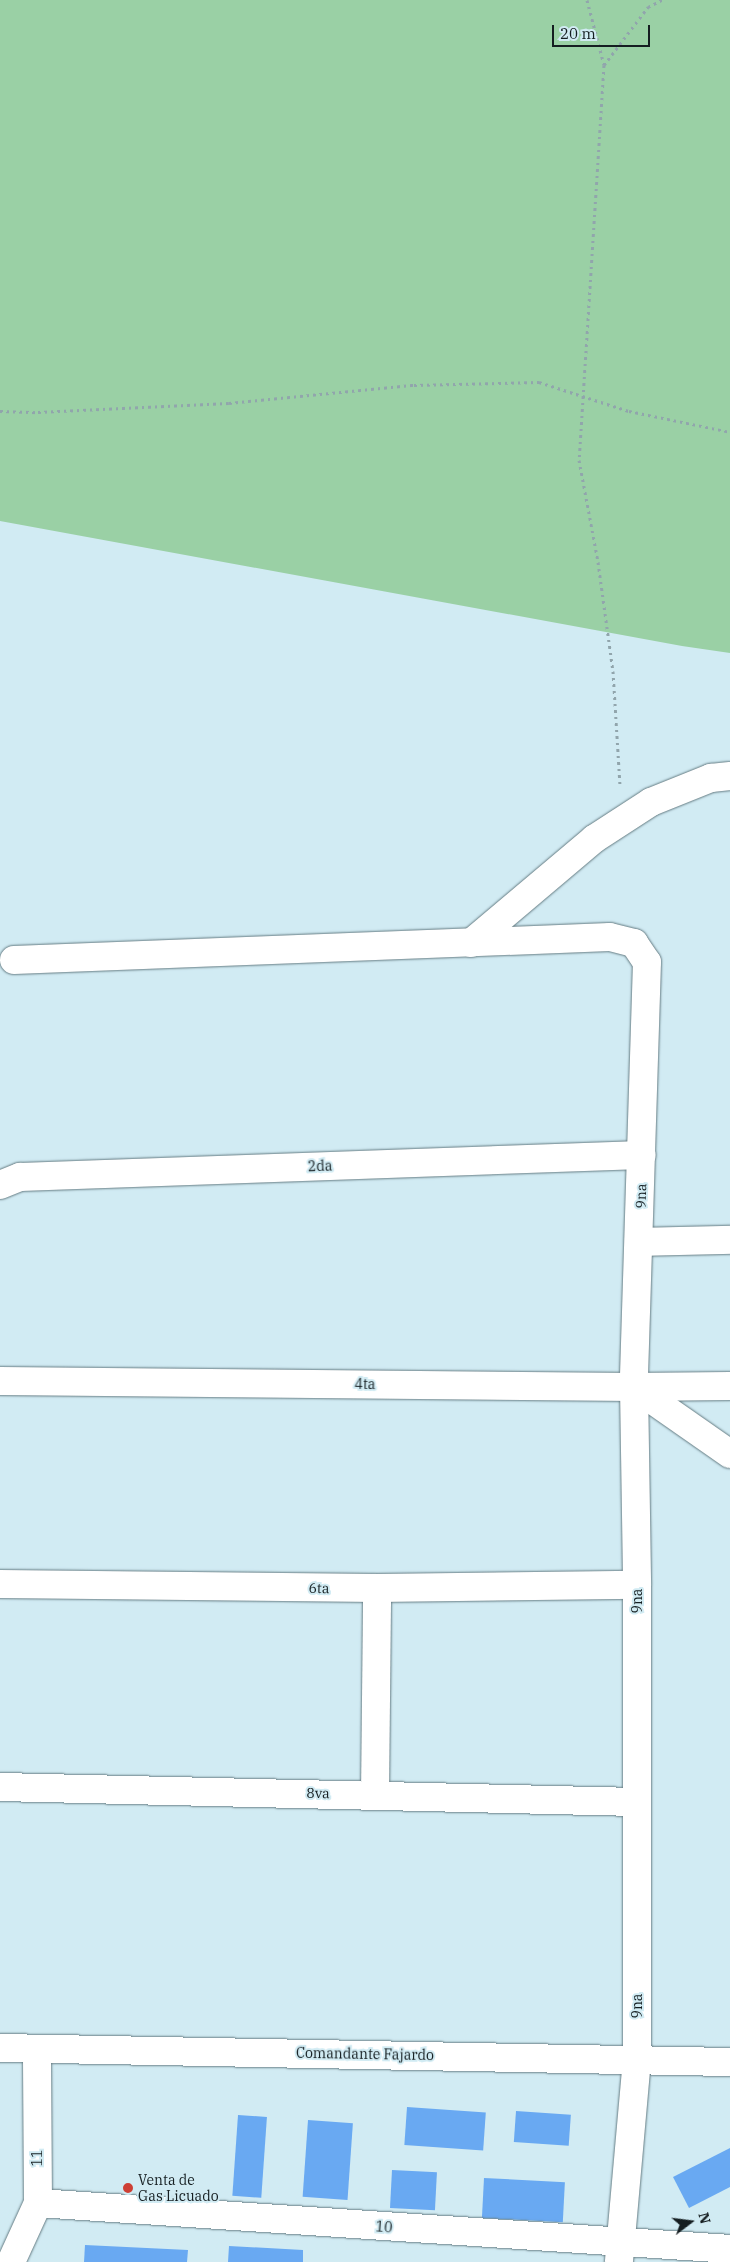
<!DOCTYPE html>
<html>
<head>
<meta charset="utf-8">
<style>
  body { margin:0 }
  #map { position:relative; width:730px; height:2262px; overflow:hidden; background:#d1ebf3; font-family:"IBM Plex Serif",serif }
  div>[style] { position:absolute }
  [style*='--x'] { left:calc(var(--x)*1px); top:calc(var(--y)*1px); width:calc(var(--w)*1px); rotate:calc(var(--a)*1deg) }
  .green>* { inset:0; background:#9ad0a5 }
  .building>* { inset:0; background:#69a9f2; transform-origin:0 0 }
  .path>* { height:3px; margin-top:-1.5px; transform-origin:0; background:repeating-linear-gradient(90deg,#91a5ac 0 2.5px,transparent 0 6.5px) }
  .roads { filter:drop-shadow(0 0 1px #657c83) drop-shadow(0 0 1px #657c83) }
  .minor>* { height:28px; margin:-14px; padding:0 14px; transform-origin:14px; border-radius:14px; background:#fff }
  .tertiary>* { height:28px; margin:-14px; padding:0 14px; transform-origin:14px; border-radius:14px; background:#fff }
  .dots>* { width:14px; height:14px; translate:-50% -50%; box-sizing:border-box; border:2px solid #d1ebf3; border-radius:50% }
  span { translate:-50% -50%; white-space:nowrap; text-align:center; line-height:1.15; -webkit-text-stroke:4px #d1ebf3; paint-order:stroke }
  .street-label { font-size:14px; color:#151e21 }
  .poi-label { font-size:14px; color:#151e21 }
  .left { translate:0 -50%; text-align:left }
  .north { position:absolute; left:665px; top:2197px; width:50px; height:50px; -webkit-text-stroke:4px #d1ebf3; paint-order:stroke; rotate:75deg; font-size:14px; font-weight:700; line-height:20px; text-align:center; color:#151e21 }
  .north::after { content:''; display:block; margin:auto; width:18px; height:22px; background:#151e21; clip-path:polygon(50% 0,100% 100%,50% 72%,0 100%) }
  .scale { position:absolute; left:552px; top:25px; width:98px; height:22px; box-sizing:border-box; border:2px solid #151e21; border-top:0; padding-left:6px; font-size:15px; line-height:18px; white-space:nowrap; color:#151e21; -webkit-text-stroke:4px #d1ebf3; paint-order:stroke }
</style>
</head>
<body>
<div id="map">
  <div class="green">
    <i style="clip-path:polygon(0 0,730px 0,730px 653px,682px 646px,0 521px)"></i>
  </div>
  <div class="building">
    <i style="left:407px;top:2107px;width:79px;height:38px;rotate:4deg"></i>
    <i style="left:516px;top:2111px;width:55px;height:31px;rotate:4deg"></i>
    <i style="left:238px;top:2115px;width:29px;height:81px;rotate:4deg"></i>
    <i style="left:308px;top:2120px;width:45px;height:77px;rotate:4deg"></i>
    <i style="clip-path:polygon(730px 2148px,730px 2187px,689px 2208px,673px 2177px)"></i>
    <i style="left:392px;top:2170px;width:45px;height:38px;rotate:3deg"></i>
    <i style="left:484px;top:2178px;width:81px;height:40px;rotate:3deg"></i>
    <i style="clip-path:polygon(85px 2245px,188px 2250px,187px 2262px,84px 2262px)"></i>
    <i style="clip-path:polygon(229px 2246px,303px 2250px,303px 2262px,228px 2262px)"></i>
  </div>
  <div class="path">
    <i style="--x:587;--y:0;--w:67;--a:75.3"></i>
    <i style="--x:604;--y:65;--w:396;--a:93.6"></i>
    <i style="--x:579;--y:460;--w:104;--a:79.4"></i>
    <i style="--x:598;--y:562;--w:110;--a:82.2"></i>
    <i style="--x:613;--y:671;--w:115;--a:86.5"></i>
    <i style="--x:604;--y:65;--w:73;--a:-52.8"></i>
    <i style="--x:648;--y:7;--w:16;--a:-27"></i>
    <i style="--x:0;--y:411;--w:38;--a:2"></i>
    <i style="--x:38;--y:412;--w:191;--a:-2.7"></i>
    <i style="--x:229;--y:403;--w:186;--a:-5.6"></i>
    <i style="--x:414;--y:385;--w:125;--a:-1.4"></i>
    <i style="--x:539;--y:382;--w:95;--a:17.9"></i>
    <i style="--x:629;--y:411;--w:103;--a:11.7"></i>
  </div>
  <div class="roads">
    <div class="minor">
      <i style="--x:471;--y:943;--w:161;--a:-40.2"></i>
      <i style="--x:594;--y:839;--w:68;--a:-33"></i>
      <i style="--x:651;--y:802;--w:65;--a:-21.8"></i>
      <i style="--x:711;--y:778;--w:19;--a:-6"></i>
      <i style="--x:14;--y:960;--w:596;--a:-2.21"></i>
      <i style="--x:610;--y:937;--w:25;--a:14"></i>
      <i style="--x:634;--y:943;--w:23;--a:56"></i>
      <i style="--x:647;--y:962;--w:425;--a:91.8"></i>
      <i style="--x:634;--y:1387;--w:198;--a:89.1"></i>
      <i style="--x:637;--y:1585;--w:474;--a:90"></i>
      <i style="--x:637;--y:2059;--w:204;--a:95.1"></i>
      <i style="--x:0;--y:1185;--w:22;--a:-22"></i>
      <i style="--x:20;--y:1177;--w:622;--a:-2.03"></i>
      <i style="--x:639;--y:1242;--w:91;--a:-1.3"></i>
      <i style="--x:0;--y:1381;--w:634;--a:0.54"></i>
      <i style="--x:634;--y:1387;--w:96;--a:-0.6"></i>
      <i style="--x:634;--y:1387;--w:117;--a:34.9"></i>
      <i style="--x:0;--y:1584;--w:377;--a:0.6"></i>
      <i style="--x:377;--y:1588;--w:260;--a:-0.7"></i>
      <i style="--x:0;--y:1787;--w:636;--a:1.35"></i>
      <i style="--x:375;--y:1795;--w:207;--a:-89.4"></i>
      <i style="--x:38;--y:2203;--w:694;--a:3.8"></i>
      <i style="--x:11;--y:2262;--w:65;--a:-65.4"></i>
      <i style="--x:38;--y:2203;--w:154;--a:-90.4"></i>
    </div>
    <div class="tertiary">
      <i style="--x:0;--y:2048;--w:730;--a:1.1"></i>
    </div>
  </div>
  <div class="dots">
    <i style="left:128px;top:2188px;background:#cd3f34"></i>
  </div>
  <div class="street-label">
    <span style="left:320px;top:1166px;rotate:-2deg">2da</span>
    <span style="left:641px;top:1196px;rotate:-88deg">9na</span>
    <span style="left:365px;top:1384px;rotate:1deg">4ta</span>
    <span style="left:319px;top:1588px;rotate:1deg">6ta</span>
    <span style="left:637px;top:1601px;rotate:-90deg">9na</span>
    <span style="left:318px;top:1793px;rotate:1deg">8va</span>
    <span style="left:637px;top:2006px;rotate:-90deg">9na</span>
    <span style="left:365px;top:2054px;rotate:1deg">Comandante Fajardo</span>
    <span style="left:37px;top:2158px;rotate:-90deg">11</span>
    <span style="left:384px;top:2227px;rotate:4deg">10</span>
  </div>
  <div class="poi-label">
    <span class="left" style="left:138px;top:2188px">Venta de<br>Gas Licuado</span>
  </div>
  <div class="north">N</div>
  <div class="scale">20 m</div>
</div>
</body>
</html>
